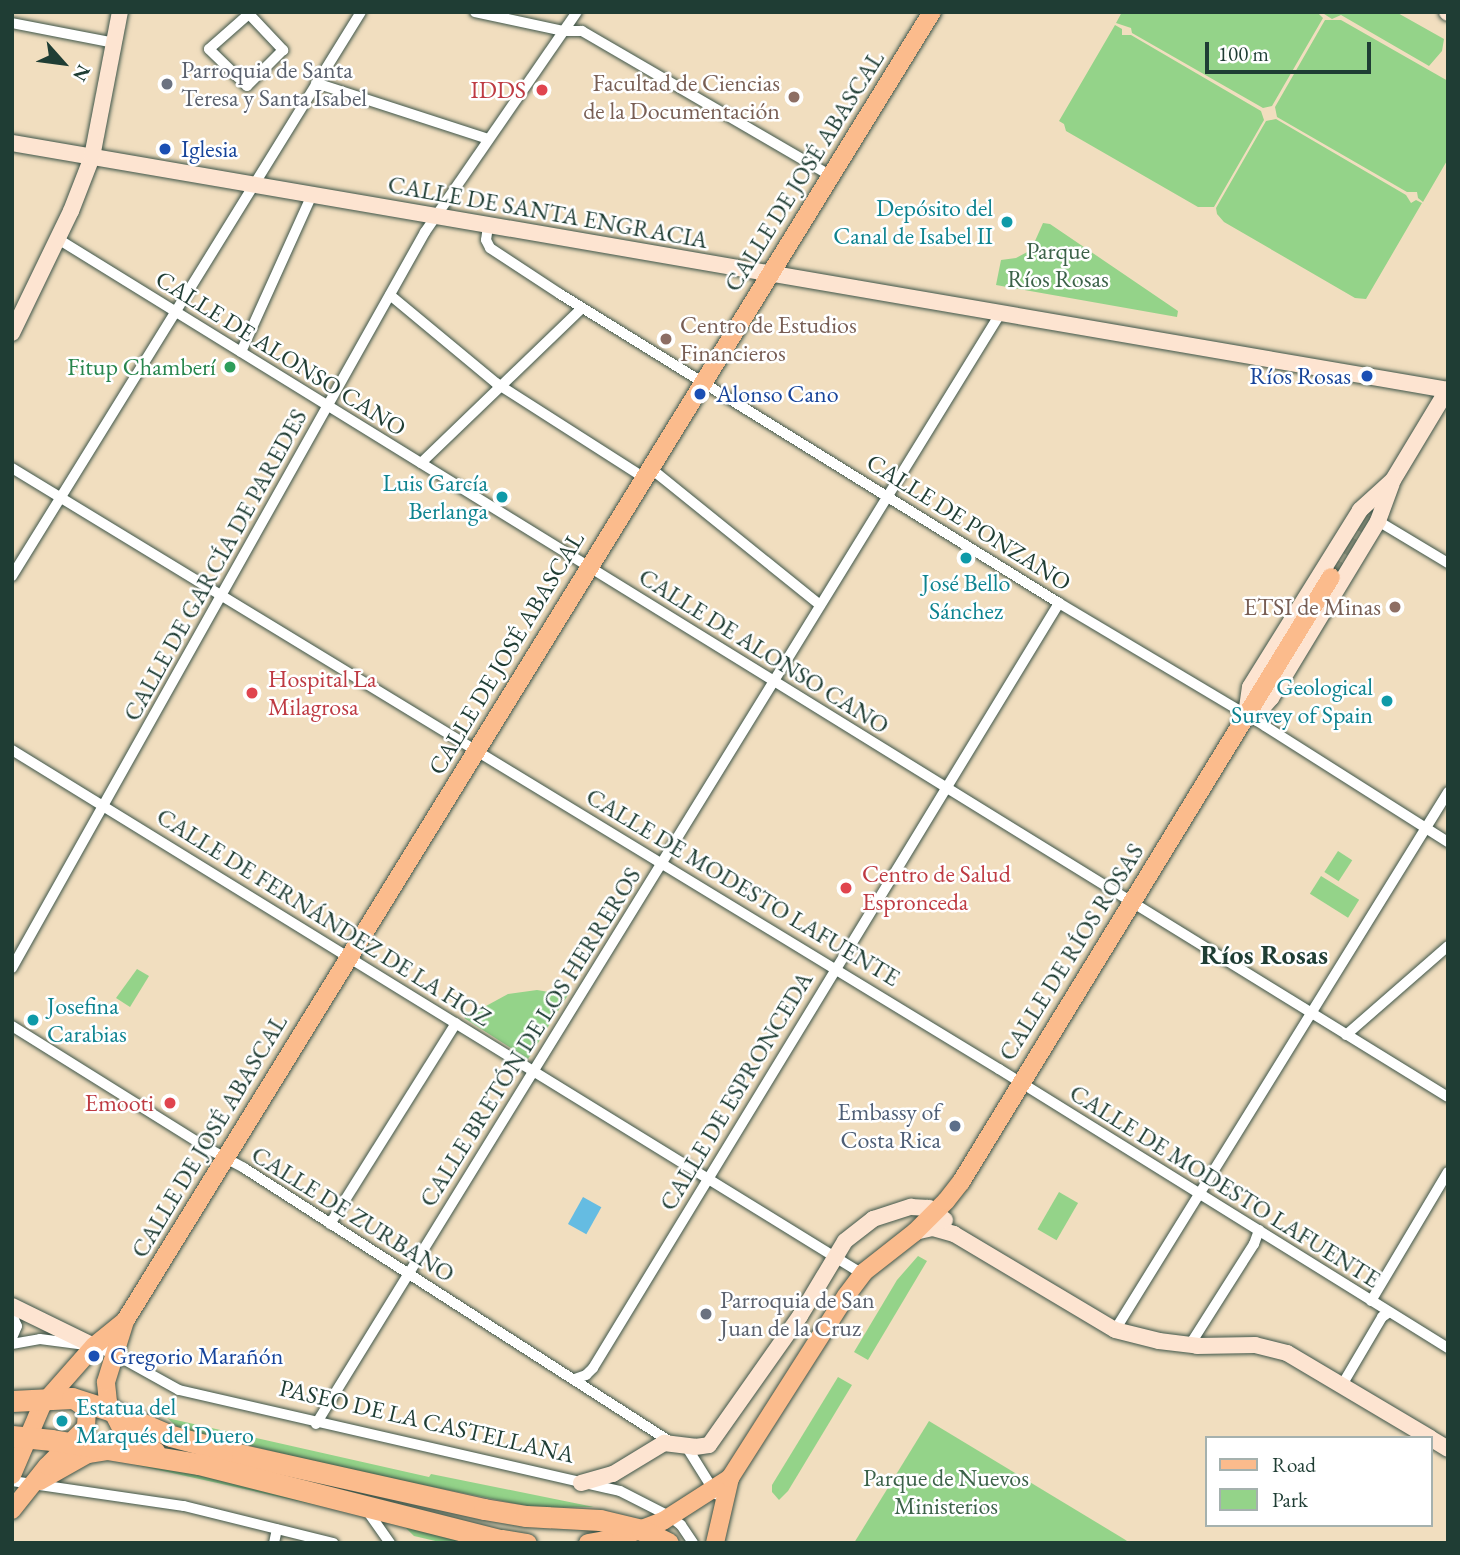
<!DOCTYPE html>
<html>
<head>
<meta charset="utf-8">
<style>
  body { margin:0 }
  #map { position:relative; width:1460px; height:1555px; overflow:hidden; background:#f1debf; font-family:"EB Garamond",serif }
  div>[style] { position:absolute }
  [style*='--x'] { left:calc(var(--x)*1px); top:calc(var(--y)*1px); width:calc(var(--w)*1px); rotate:calc(var(--a)*1deg) }
  .green>* { inset:0; background:#94d389; transform-origin:0 0 }
  .water>* { inset:0; background:#65bce2; transform-origin:0 0 }
  .primary-tunnel>* { height:18px; margin-top:-9px; transform-origin:0; background:repeating-linear-gradient(90deg,#c7bea3 0 18px,transparent 0 27px) }
  .roads { filter:drop-shadow(0 0 2px #3e5549) drop-shadow(0 0 2px #3e5549) }
  .street>* { height:10px; margin:-5px; padding:0 5px; transform-origin:5px; border-radius:5px; background:#fff }
  .secondary>* { height:16px; margin:-8px; padding:0 8px; transform-origin:8px; border-radius:8px; background:#fde4d1 }
  .primary>* { height:18px; margin:-9px; padding:0 9px; transform-origin:9px; border-radius:9px; background:#fbbb8c }
  .highway>* { height:21px; margin:-10.5px; padding:0 10.5px; transform-origin:10.5px; border-radius:10.5px; background:#fbbb8c }
  .dots>* { width:19px; height:19px; translate:-50% -50%; box-sizing:border-box; border:4px solid #fff; border-radius:50% }
  span { translate:-50% -50%; white-space:nowrap; text-align:center; line-height:1.15; -webkit-text-stroke:5px #fff; paint-order:stroke }
  .worship-label { font-size:24px; color:#5b616d }
  .left { translate:0 -50%; text-align:left }
  .education-label { font-size:24px; color:#785e54 }
  .right { translate:-100% -50%; text-align:right }
  .health-label { font-size:24px; color:#be3a42 }
  .transit-label { font-size:24px; color:#164399 }
  .street-label { font-size:24px; color:#1f3d34 }
  .culture-label { font-size:24px; color:#0d838f }
  .park-label { font-size:24px; color:#3c6249 }
  .leisure-label { font-size:24px; color:#27864d }
  .service-label { font-size:24px; color:#4e5e75 }
  .quarter-label { font-size:28px; color:#1f3d34; font-weight:700 }
  .frame { position:absolute; inset:0; border:14px solid #1f3d34; pointer-events:none }
  .legend { position:absolute; left:1205px; top:1436px; width:228px; height:91px; box-sizing:border-box; background:#fff; border:2px solid #a5b1ae; margin:0; padding:9px 12px; list-style:none; font-size:21px; color:#1f3d34 }
  .legend li { display:flex; align-items:center; gap:14px; height:35px }
  .legend b { width:35px; border:2px solid #a5b1ae }
  .north { position:absolute; left:28px; top:28px; width:70px; height:70px; -webkit-text-stroke:5px #fff; paint-order:stroke; rotate:118deg; font-size:19px; font-weight:700; line-height:28px; text-align:center; color:#1f3d34 }
  .north::after { content:''; display:block; margin:auto; width:24px; height:32px; background:#1f3d34; clip-path:polygon(50% 0,100% 100%,50% 72%,0 100%) }
  .scale { position:absolute; left:1205px; top:42px; width:166px; height:32px; box-sizing:border-box; border:4px solid #1f3d34; border-top:0; padding-left:9px; font-size:21px; line-height:24px; white-space:nowrap; color:#1f3d34; -webkit-text-stroke:5px #fff; paint-order:stroke }
</style>
</head>
<body>
<div id="map">
  <div class="green">
    <i style="clip-path:polygon(1122px 12px,1317px 12px,1323px 18px,1272px 106px,1263px 108px,1132px 33px,1131px 28px,1116px 23px)"></i>
    <i style="clip-path:polygon(1321px 12px,1396px 12px,1444px 39px,1442px 51px,1429px 66px,1341px 15px,1332px 19px)"></i>
    <i style="clip-path:polygon(1325px 20px,1341px 20px,1448px 81px,1448px 159px,1423px 202px,1418px 198px,1417px 192px,1407px 192px,1277px 117px,1275px 107px)"></i>
    <i style="clip-path:polygon(1115px 25px,1122px 29px,1122px 35px,1131px 35px,1261px 111px,1264px 120px,1214px 207px,1198px 207px,1066px 131px,1064px 124px,1059px 121px)"></i>
    <i style="clip-path:polygon(1276px 119px,1406px 195px,1411px 203px,1416px 200px,1422px 203px,1366px 299px,1355px 298px,1224px 222px,1217px 214px,1216px 208px,1266px 121px)"></i>
    <i style="clip-path:polygon(1043px 223px,1050px 224px,1178px 311px,1177px 317px,996px 285px,1001px 260px,1016px 258px,1031px 250px)"></i>
    <i style="left:1338px;top:851px;width:17px;height:25px;rotate:33deg"></i>
    <i style="left:1321px;top:876px;width:45px;height:21px;rotate:32deg"></i>
    <i style="clip-path:polygon(137px 969px,149px 976px,130px 1007px,116px 998px)"></i>
    <i style="clip-path:polygon(537px 990px,568px 995px,528px 1059px,464px 1018px,508px 994px)"></i>
    <i style="left:1059px;top:1192px;width:22px;height:43px;rotate:30deg"></i>
    <i style="clip-path:polygon(918px 1256px,927px 1261px,868px 1360px,854px 1352px,897px 1280px)"></i>
    <i style="clip-path:polygon(838px 1377px,852px 1385px,788px 1491px,779px 1500px,772px 1492px,772px 1485px)"></i>
    <i style="clip-path:polygon(167px 1418px,429px 1477px,431px 1474px,594px 1507px,537px 1508px,359px 1472px,180px 1429px)"></i>
    <i style="clip-path:polygon(929px 1421px,1124px 1539px,1130px 1543px,854px 1543px)"></i>
    <i style="clip-path:polygon(137px 1461px,349px 1510px,357px 1514px,136px 1465px)"></i>
    <i style="clip-path:polygon(381px 1519px,477px 1543px,444px 1543px,414px 1536px,405px 1527px,383px 1522px)"></i>
  </div>
  <div class="water">
    <i style="left:583px;top:1197px;width:21px;height:31px;rotate:29deg"></i>
  </div>
  <div class="primary-tunnel">
    <i style="--x:1331;--y:577;--w:98;--a:-59.2"></i>
  </div>
  <div class="roads">
    <div class="street">
      <i style="--x:475;--y:12;--w:91;--a:12.1"></i>
      <i style="--x:564;--y:31;--w:18;--a:0"></i>
      <i style="--x:582;--y:31;--w:288;--a:30.2"></i>
      <i style="--x:249;--y:14;--w:50;--a:46.6"></i>
      <i style="--x:283;--y:50;--w:51;--a:135"></i>
      <i style="--x:247;--y:86;--w:53;--a:-135.8"></i>
      <i style="--x:209;--y:49;--w:56;--a:-41.4"></i>
      <i style="--x:12;--y:23;--w:105;--a:11"></i>
      <i style="--x:316;--y:83;--w:181;--a:18"></i>
      <i style="--x:488;--y:226;--w:14;--a:98"></i>
      <i style="--x:486;--y:240;--w:9;--a:63"></i>
      <i style="--x:490;--y:248;--w:84;--a:33.3"></i>
      <i style="--x:560;--y:294;--w:587;--a:31.77"></i>
      <i style="--x:1059;--y:603;--w:240;--a:30.8"></i>
      <i style="--x:1265;--y:726;--w:217;--a:32.4"></i>
      <i style="--x:58;--y:239;--w:1633;--a:31.69"></i>
      <i style="--x:390;--y:295;--w:138;--a:39.7"></i>
      <i style="--x:496;--y:383;--w:174;--a:32.6"></i>
      <i style="--x:241;--y:352;--w:172;--a:-65.7"></i>
      <i style="--x:421;--y:463;--w:223;--a:-43.9"></i>
      <i style="--x:649;--y:467;--w:220;--a:38.9"></i>
      <i style="--x:12;--y:468;--w:1156;--a:31.34"></i>
      <i style="--x:999;--y:1069;--w:529;--a:31.86"></i>
      <i style="--x:1378;--y:521;--w:82;--a:31"></i>
      <i style="--x:12;--y:576;--w:663;--a:-58.25"></i>
      <i style="--x:12;--y:750;--w:991;--a:31.64"></i>
      <i style="--x:856;--y:1270;--w:8;--a:14"></i>
      <i style="--x:12;--y:968;--w:844;--a:-60.7"></i>
      <i style="--x:425;--y:232;--w:267;--a:-55.4"></i>
      <i style="--x:12;--y:1026;--w:230;--a:32"></i>
      <i style="--x:207;--y:1148;--w:42;--a:28.4"></i>
      <i style="--x:244;--y:1168;--w:505;--a:32.71"></i>
      <i style="--x:1346;--y:1035;--w:135;--a:-41.1"></i>
      <i style="--x:330;--y:1224;--w:237;--a:-57.9"></i>
      <i style="--x:1371;--y:1301;--w:150;--a:-59.2"></i>
      <i style="--x:12;--y:1315;--w:12;--a:66"></i>
      <i style="--x:17;--y:1326;--w:13;--a:113"></i>
      <i style="--x:1115;--y:1330;--w:633;--a:-58.24"></i>
      <i style="--x:12;--y:1344;--w:28;--a:-10"></i>
      <i style="--x:40;--y:1339;--w:54;--a:7.4"></i>
      <i style="--x:94;--y:1346;--w:22;--a:22"></i>
      <i style="--x:114;--y:1354;--w:74;--a:29"></i>
      <i style="--x:179;--y:1390;--w:452;--a:12.9"></i>
      <i style="--x:620;--y:1491;--w:57;--a:27"></i>
      <i style="--x:671;--y:1517;--w:13;--a:39"></i>
      <i style="--x:681;--y:1525;--w:22;--a:56"></i>
      <i style="--x:1194;--y:1346;--w:6;--a:-99"></i>
      <i style="--x:1193;--y:1340;--w:114;--a:-57.6"></i>
      <i style="--x:1254;--y:1244;--w:15;--a:-70"></i>
      <i style="--x:575;--y:1379;--w:12;--a:-20"></i>
      <i style="--x:586;--y:1375;--w:10;--a:-45"></i>
      <i style="--x:593;--y:1368;--w:896;--a:-58.65"></i>
      <i style="--x:1342;--y:1385;--w:79;--a:-59.5"></i>
      <i style="--x:1382;--y:1317;--w:7;--a:-34"></i>
      <i style="--x:316;--y:1424;--w:1304;--a:-58.36"></i>
      <i style="--x:686;--y:1446;--w:57;--a:58"></i>
      <i style="--x:12;--y:1481;--w:174;--a:8.3"></i>
      <i style="--x:184;--y:1506;--w:154;--a:13.9"></i>
      <i style="--x:366;--y:1509;--w:42;--a:54.8"></i>
      <i style="--x:274;--y:1543;--w:14;--a:-78"></i>
    </div>
    <div class="secondary">
      <i style="--x:1447;--y:12;--w:1;--a:45"></i>
      <i style="--x:12;--y:143;--w:1457;--a:9.76"></i>
      <i style="--x:12;--y:333;--w:136;--a:-64.2"></i>
      <i style="--x:71;--y:211;--w:58;--a:-68.7"></i>
      <i style="--x:92;--y:157;--w:148;--a:-79.1"></i>
      <i style="--x:1246;--y:715;--w:28;--a:-82"></i>
      <i style="--x:1250;--y:687;--w:208;--a:-58.1"></i>
      <i style="--x:1360;--y:510;--w:45;--a:-42.3"></i>
      <i style="--x:1393;--y:480;--w:106;--a:-58.9"></i>
      <i style="--x:1246;--y:715;--w:20;--a:-27"></i>
      <i style="--x:1264;--y:706;--w:11;--a:-49"></i>
      <i style="--x:1271;--y:698;--w:207;--a:-58.8"></i>
      <i style="--x:1378;--y:521;--w:40;--a:-69.8"></i>
      <i style="--x:915;--y:1232;--w:18;--a:-13"></i>
      <i style="--x:933;--y:1228;--w:22;--a:16"></i>
      <i style="--x:954;--y:1234;--w:187;--a:30.8"></i>
      <i style="--x:1115;--y:1330;--w:45;--a:14"></i>
      <i style="--x:1159;--y:1341;--w:38;--a:7"></i>
      <i style="--x:1197;--y:1346;--w:58;--a:-1"></i>
      <i style="--x:1255;--y:1345;--w:33;--a:14"></i>
      <i style="--x:1287;--y:1353;--w:166;--a:30.7"></i>
      <i style="--x:12;--y:1306;--w:91;--a:26"></i>
      <i style="--x:1430;--y:1438;--w:21;--a:31"></i>
      <i style="--x:581;--y:1483;--w:33;--a:-16"></i>
      <i style="--x:613;--y:1474;--w:60;--a:-31.3"></i>
      <i style="--x:664;--y:1443;--w:31;--a:7"></i>
      <i style="--x:695;--y:1447;--w:14;--a:-8"></i>
      <i style="--x:709;--y:1445;--w:158;--a:-54.8"></i>
      <i style="--x:800;--y:1316;--w:87;--a:-59"></i>
      <i style="--x:845;--y:1241;--w:36;--a:-38"></i>
      <i style="--x:873;--y:1219;--w:40;--a:-18"></i>
      <i style="--x:911;--y:1207;--w:18;--a:3"></i>
      <i style="--x:929;--y:1208;--w:20;--a:37"></i>
    </div>
    <div class="primary">
      <i style="--x:156;--y:1451;--w:22;--a:-158"></i>
      <i style="--x:136;--y:1443;--w:15;--a:-143"></i>
      <i style="--x:124;--y:1434;--w:36;--a:-117"></i>
      <i style="--x:108;--y:1402;--w:20;--a:-96"></i>
      <i style="--x:106;--y:1382;--w:64;--a:-72.7"></i>
      <i style="--x:125;--y:1321;--w:1538;--a:-58.35"></i>
      <i style="--x:12;--y:1475;--w:76;--a:-66.8"></i>
      <i style="--x:42;--y:1405;--w:79;--a:-48.6"></i>
      <i style="--x:94;--y:1346;--w:40;--a:-39"></i>
      <i style="--x:40;--y:1481;--w:55;--a:-29.4"></i>
      <i style="--x:88;--y:1454;--w:19;--a:-9"></i>
      <i style="--x:12;--y:1510;--w:56;--a:-51.5"></i>
      <i style="--x:47;--y:1466;--w:55;--a:-45"></i>
      <i style="--x:86;--y:1427;--w:17;--a:-87"></i>
      <i style="--x:87;--y:1410;--w:18;--a:-142"></i>
      <i style="--x:502;--y:1539;--w:26;--a:9"></i>
      <i style="--x:588;--y:1543;--w:34;--a:-10"></i>
      <i style="--x:621;--y:1537;--w:45;--a:-20.9"></i>
      <i style="--x:663;--y:1521;--w:80;--a:-32.7"></i>
      <i style="--x:715;--y:1543;--w:67;--a:-77"></i>
      <i style="--x:730;--y:1478;--w:216;--a:-57.5"></i>
      <i style="--x:846;--y:1296;--w:30;--a:-53"></i>
      <i style="--x:864;--y:1272;--w:65;--a:-38.1"></i>
      <i style="--x:915;--y:1232;--w:44;--a:-45"></i>
      <i style="--x:946;--y:1201;--w:24;--a:-52"></i>
      <i style="--x:961;--y:1182;--w:709;--a:-58.55"></i>
    </div>
    <div class="highway">
      <i style="--x:12;--y:1401;--w:60;--a:-2.9"></i>
      <i style="--x:72;--y:1398;--w:40;--a:18"></i>
      <i style="--x:110;--y:1410;--w:66;--a:23.1"></i>
      <i style="--x:171;--y:1436;--w:73;--a:15"></i>
      <i style="--x:242;--y:1455;--w:248;--a:12.6"></i>
      <i style="--x:484;--y:1509;--w:43;--a:9.5"></i>
      <i style="--x:526;--y:1516;--w:74;--a:3.1"></i>
      <i style="--x:600;--y:1520;--w:43;--a:13.4"></i>
      <i style="--x:642;--y:1530;--w:29;--a:27"></i>
      <i style="--x:12;--y:1436;--w:40;--a:5.7"></i>
      <i style="--x:52;--y:1440;--w:149;--a:9.3"></i>
      <i style="--x:199;--y:1464;--w:322;--a:14.2"></i>
    </div>
  </div>
  <div class="dots">
    <i style="left:167px;top:84px;background:#6b7280"></i>
    <i style="left:542px;top:90px;background:#e0444e"></i>
    <i style="left:794px;top:97px;background:#8d6e63"></i>
    <i style="left:165px;top:149px;background:#1a4fb4"></i>
    <i style="left:1007px;top:222px;background:#0f9aa8"></i>
    <i style="left:666px;top:339px;background:#8d6e63"></i>
    <i style="left:230px;top:367px;background:#2e9e5b"></i>
    <i style="left:1367px;top:376px;background:#1a4fb4"></i>
    <i style="left:700px;top:394px;background:#1a4fb4"></i>
    <i style="left:502px;top:497px;background:#0f9aa8"></i>
    <i style="left:966px;top:558px;background:#0f9aa8"></i>
    <i style="left:1395px;top:607px;background:#8d6e63"></i>
    <i style="left:252px;top:693px;background:#e0444e"></i>
    <i style="left:1387px;top:701px;background:#0f9aa8"></i>
    <i style="left:846px;top:888px;background:#e0444e"></i>
    <i style="left:33px;top:1020px;background:#0f9aa8"></i>
    <i style="left:170px;top:1103px;background:#e0444e"></i>
    <i style="left:955px;top:1126px;background:#5c6f8a"></i>
    <i style="left:706px;top:1314px;background:#6b7280"></i>
    <i style="left:94px;top:1356px;background:#1a4fb4"></i>
    <i style="left:62px;top:1421px;background:#0f9aa8"></i>
  </div>
  <div class="worship-label">
    <span class="left" style="left:181px;top:84px">Parroquia de Santa<br>Teresa y Santa Isabel</span>
    <span class="left" style="left:720px;top:1314px">Parroquia de San<br>Juan de la Cruz</span>
  </div>
  <div class="education-label">
    <span class="right" style="left:780px;top:97px">Facultad de Ciencias<br>de la Documentación</span>
    <span class="left" style="left:680px;top:339px">Centro de Estudios<br>Financieros</span>
    <span class="right" style="left:1381px;top:607px">ETSI de Minas</span>
  </div>
  <div class="health-label">
    <span class="right" style="left:526px;top:90px">IDDS</span>
    <span class="left" style="left:268px;top:693px">Hospital La<br>Milagrosa</span>
    <span class="left" style="left:862px;top:888px">Centro de Salud<br>Espronceda</span>
    <span class="right" style="left:154px;top:1103px">Emooti</span>
  </div>
  <div class="transit-label">
    <span class="left" style="left:181px;top:149px">Iglesia</span>
    <span class="right" style="left:1351px;top:376px">Ríos Rosas</span>
    <span class="left" style="left:716px;top:394px">Alonso Cano</span>
    <span class="left" style="left:110px;top:1356px">Gregorio Marañón</span>
  </div>
  <div class="street-label">
    <span style="left:804px;top:171px;rotate:-58deg">CALLE DE JOSÉ ABASCAL</span>
    <span style="left:548px;top:212px;rotate:10deg">CALLE DE SANTA ENGRACIA</span>
    <span style="left:281px;top:353px;rotate:32deg">CALLE DE ALONSO CANO</span>
    <span style="left:969px;top:522px;rotate:32deg">CALLE DE PONZANO</span>
    <span style="left:215px;top:565px;rotate:-61deg">CALLE DE GARCÍA DE PAREDES</span>
    <span style="left:764px;top:651px;rotate:32deg">CALLE DE ALONSO CANO</span>
    <span style="left:506px;top:653px;rotate:-59deg">CALLE DE JOSÉ ABASCAL</span>
    <span style="left:743px;top:887px;rotate:31deg">CALLE DE MODESTO LAFUENTE</span>
    <span style="left:324px;top:917px;rotate:32deg">CALLE DE FERNÁNDEZ DE LA HOZ</span>
    <span style="left:1071px;top:952px;rotate:-58deg">CALLE DE RÍOS ROSAS</span>
    <span style="left:530px;top:1037px;rotate:-58deg">CALLE BRETÓN DE LOS HERREROS</span>
    <span style="left:736px;top:1091px;rotate:-59deg">CALLE DE ESPRONCEDA</span>
    <span style="left:209px;top:1136px;rotate:-59deg">CALLE DE JOSÉ ABASCAL</span>
    <span style="left:1225px;top:1186px;rotate:32deg">CALLE DE MODESTO LAFUENTE</span>
    <span style="left:353px;top:1214px;rotate:32deg">CALLE DE ZURBANO</span>
    <span style="left:427px;top:1421px;rotate:13deg">PASEO DE LA CASTELLANA</span>
  </div>
  <div class="culture-label">
    <span class="right" style="left:993px;top:222px">Depósito del<br>Canal de Isabel II</span>
    <span class="right" style="left:488px;top:497px">Luis García<br>Berlanga</span>
    <span style="left:966px;top:597px">José Bello<br>Sánchez</span>
    <span class="right" style="left:1373px;top:701px">Geological<br>Survey of Spain</span>
    <span class="left" style="left:47px;top:1020px">Josefina<br>Carabias</span>
    <span class="left" style="left:76px;top:1421px">Estatua del<br>Marqués del Duero</span>
  </div>
  <div class="park-label">
    <span style="left:1058px;top:265px">Parque<br>Ríos Rosas</span>
    <span style="left:946px;top:1492px">Parque de Nuevos<br>Ministerios</span>
  </div>
  <div class="leisure-label">
    <span class="right" style="left:216px;top:367px">Fitup Chamberí</span>
  </div>
  <div class="service-label">
    <span class="right" style="left:941px;top:1126px">Embassy of<br>Costa Rica</span>
  </div>
  <div class="quarter-label">
    <span style="left:1264px;top:954px">Ríos Rosas</span>
  </div>
  <div class="frame"></div>
  <ul class="legend">
  <li><b style="height:9px;background:#fbbb8c"></b>Road</li>
  <li><b style="height:19px;background:#94d389"></b>Park</li>
  </ul>
  <div class="north">N</div>
  <div class="scale">100 m</div>
</div>
</body>
</html>
